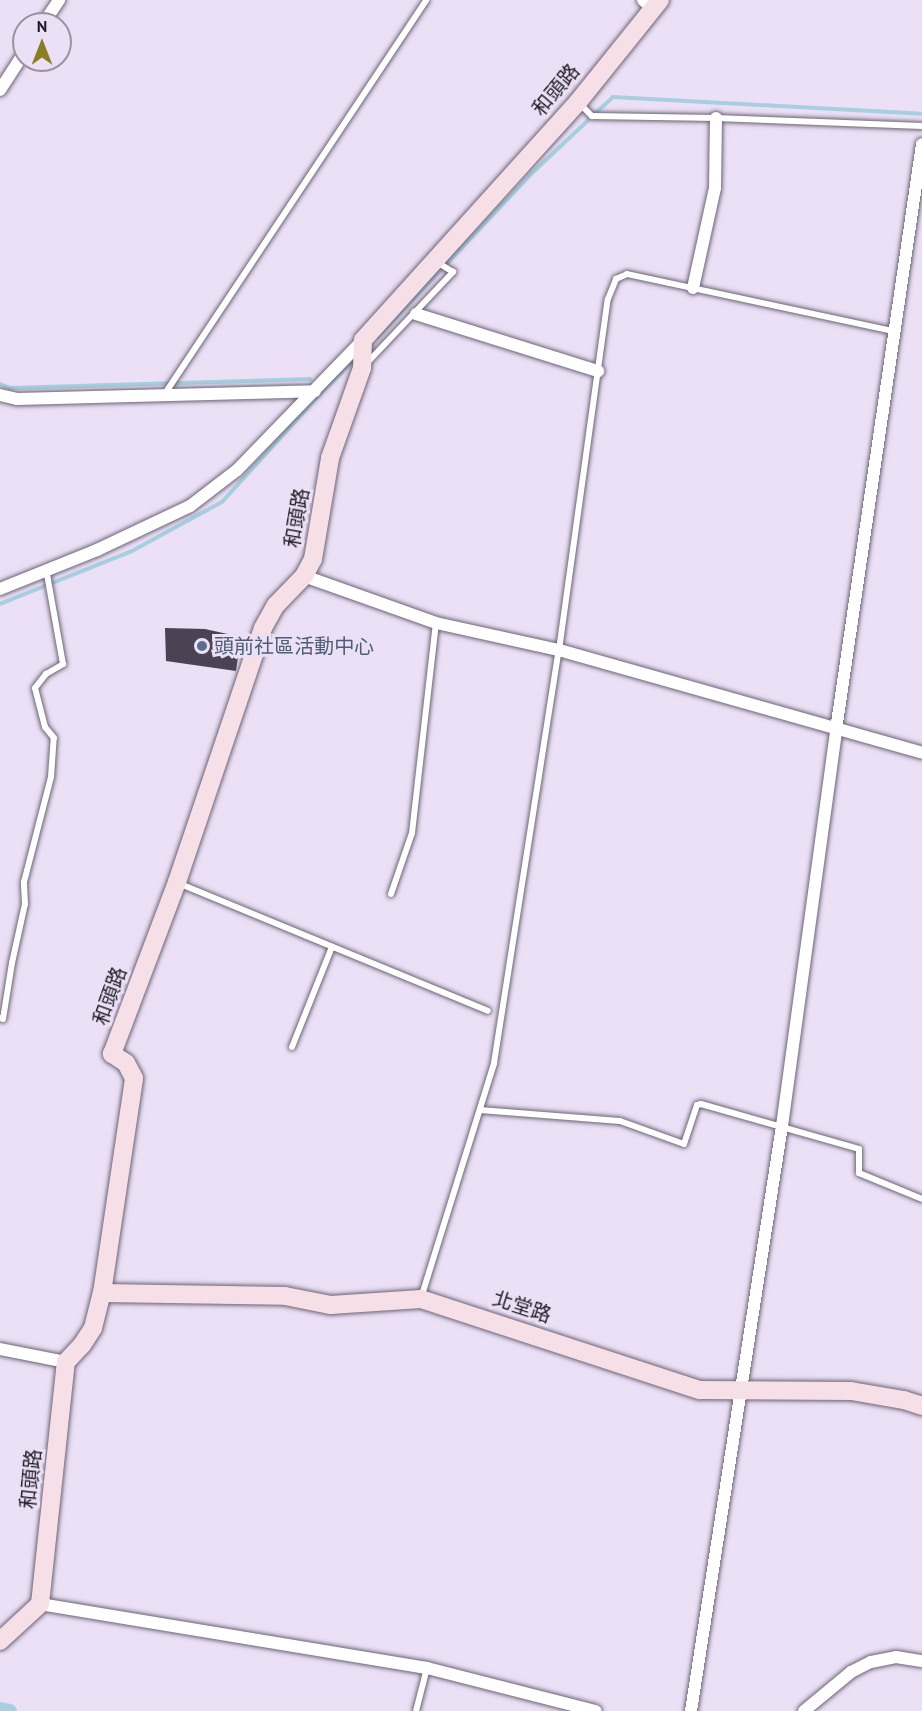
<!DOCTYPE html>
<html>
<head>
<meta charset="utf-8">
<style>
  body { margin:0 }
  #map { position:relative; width:922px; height:1711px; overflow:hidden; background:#ebe0f6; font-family:"PT Sans","Noto Sans TC",sans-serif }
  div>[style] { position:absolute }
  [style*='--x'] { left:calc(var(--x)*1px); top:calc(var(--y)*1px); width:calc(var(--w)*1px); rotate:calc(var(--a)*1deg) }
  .stream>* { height:4px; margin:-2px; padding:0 2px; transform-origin:2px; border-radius:2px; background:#a7cfe0 }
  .canal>* { height:14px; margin:-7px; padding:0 7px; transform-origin:7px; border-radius:7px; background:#a7cfe0 }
  .building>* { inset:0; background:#4b4253 }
  .roads { filter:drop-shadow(0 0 2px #6d6476) drop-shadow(0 0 2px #6d6476) }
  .lane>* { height:6px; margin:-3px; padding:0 3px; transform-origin:3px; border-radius:3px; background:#fff }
  .street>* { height:12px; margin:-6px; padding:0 6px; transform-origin:6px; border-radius:6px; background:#fff }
  .secondary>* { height:18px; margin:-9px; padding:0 9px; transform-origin:9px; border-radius:9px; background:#f6dfe6 }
  .dots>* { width:16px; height:16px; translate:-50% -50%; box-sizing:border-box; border:3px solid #ebe0f6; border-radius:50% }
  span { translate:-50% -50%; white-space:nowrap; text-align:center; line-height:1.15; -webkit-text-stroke:6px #ebe0f6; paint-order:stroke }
  .street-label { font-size:20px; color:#201c24 }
  .service-label { font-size:20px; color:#4e5e75 }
  .left { translate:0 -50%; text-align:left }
  .north { position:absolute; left:12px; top:12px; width:60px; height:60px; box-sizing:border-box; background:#ebe0f6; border:2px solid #9a92a2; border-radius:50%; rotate:0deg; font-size:16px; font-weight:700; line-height:24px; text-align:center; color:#201c24 }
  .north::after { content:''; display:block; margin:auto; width:21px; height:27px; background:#8a7e24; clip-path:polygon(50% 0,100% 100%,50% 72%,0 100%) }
</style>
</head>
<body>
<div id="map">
  <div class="stream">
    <i style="--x:378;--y:337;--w:224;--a:-46.8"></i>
    <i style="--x:531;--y:174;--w:112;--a:-43.2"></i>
    <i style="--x:613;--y:97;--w:309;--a:3.1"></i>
    <i style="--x:0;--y:384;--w:11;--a:22"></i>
    <i style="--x:10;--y:388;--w:300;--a:-1.7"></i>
    <i style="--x:0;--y:604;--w:142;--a:-21.9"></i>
    <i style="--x:132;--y:551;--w:102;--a:-28.6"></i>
    <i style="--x:222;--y:502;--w:144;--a:-47.8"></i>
    <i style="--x:319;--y:395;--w:51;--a:-45"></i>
  </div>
  <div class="canal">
    <i style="--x:0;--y:1709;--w:10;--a:11"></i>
  </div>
  <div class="building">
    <i style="clip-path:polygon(165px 628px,205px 629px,241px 637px,236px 671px,166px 661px)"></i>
  </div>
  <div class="roads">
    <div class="lane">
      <i style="--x:580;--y:104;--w:17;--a:45"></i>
      <i style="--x:592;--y:116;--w:124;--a:0.9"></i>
      <i style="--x:716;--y:118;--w:206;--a:2.2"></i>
      <i style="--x:366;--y:364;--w:127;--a:-46.6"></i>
      <i style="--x:453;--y:272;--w:19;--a:-148"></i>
      <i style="--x:164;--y:395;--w:474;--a:-56.4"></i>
      <i style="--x:178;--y:883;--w:335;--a:22.4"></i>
      <i style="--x:391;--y:894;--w:65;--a:-71"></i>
      <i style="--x:412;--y:833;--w:211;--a:-83.5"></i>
      <i style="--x:0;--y:1018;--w:3;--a:18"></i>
      <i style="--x:3;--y:1019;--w:57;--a:-80.9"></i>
      <i style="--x:12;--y:963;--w:60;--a:-77.6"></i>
      <i style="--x:25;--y:904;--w:22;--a:-93"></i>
      <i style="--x:24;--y:882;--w:108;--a:-75.6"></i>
      <i style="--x:51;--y:777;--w:39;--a:-86"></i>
      <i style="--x:54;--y:738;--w:14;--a:-129"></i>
      <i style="--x:45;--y:727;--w:40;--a:-104.4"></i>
      <i style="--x:35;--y:688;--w:18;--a:-52"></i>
      <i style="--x:46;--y:674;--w:20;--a:-30"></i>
      <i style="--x:63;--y:664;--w:97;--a:-100.1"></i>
      <i style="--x:292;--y:1047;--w:108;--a:-68.2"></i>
      <i style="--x:480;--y:1110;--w:140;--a:4.5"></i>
      <i style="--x:620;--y:1121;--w:68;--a:19.8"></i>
      <i style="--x:684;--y:1144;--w:41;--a:-71.6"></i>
      <i style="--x:697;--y:1105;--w:4;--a:-14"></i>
      <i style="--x:701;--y:1104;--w:164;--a:15.9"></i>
      <i style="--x:859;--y:1149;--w:24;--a:90"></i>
      <i style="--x:859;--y:1173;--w:68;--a:22.4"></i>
      <i style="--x:421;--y:1298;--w:246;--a:-72.7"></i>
      <i style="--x:494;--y:1063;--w:418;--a:-81.1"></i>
      <i style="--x:559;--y:650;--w:354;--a:-82.1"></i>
      <i style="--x:608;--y:299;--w:22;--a:-68"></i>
      <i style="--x:616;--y:279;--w:12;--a:-24"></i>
      <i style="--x:627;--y:274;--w:273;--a:12.1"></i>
      <i style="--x:416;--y:1711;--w:44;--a:-75.7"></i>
    </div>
    <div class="street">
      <i style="--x:643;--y:0;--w:12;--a:42"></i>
      <i style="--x:43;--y:24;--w:29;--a:-56"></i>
      <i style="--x:0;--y:90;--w:44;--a:-57"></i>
      <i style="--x:693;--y:288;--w:102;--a:-77.6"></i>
      <i style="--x:715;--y:188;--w:70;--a:-89.2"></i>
      <i style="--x:416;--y:314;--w:191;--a:17.4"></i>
      <i style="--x:0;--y:395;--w:17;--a:13"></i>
      <i style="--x:17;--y:399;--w:298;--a:-1.5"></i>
      <i style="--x:304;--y:576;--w:140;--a:19.6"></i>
      <i style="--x:436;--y:623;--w:126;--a:12.4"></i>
      <i style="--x:559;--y:650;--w:377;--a:15.8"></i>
      <i style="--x:0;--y:589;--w:105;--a:-21.9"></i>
      <i style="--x:97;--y:550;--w:103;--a:-25.3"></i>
      <i style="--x:190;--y:506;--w:59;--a:-37.5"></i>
      <i style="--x:237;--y:470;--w:181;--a:-45.9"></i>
      <i style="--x:0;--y:1349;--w:67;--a:11.1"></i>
      <i style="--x:40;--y:1604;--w:392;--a:9.4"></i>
      <i style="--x:427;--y:1668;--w:174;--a:14.3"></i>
      <i style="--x:691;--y:1711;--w:592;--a:-81.16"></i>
      <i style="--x:782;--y:1126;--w:400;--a:-82.2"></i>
      <i style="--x:836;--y:730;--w:592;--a:-81.65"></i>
      <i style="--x:804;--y:1711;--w:61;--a:-39.7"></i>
      <i style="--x:851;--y:1672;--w:22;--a:-27"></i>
      <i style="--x:871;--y:1662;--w:25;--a:-11"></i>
      <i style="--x:896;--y:1657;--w:26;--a:9"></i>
    </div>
    <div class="secondary">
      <i style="--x:102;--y:1293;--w:183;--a:0.9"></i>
      <i style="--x:285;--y:1296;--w:47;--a:11.1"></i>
      <i style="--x:331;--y:1305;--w:90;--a:-3.8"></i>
      <i style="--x:421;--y:1299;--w:293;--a:18.1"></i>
      <i style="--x:700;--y:1390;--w:151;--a:0.4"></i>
      <i style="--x:851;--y:1391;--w:54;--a:9.6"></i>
      <i style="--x:904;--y:1400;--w:19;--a:18"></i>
      <i style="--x:0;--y:1641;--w:54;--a:-42.8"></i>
      <i style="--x:40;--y:1604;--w:243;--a:-83.9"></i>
      <i style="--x:66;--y:1362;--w:23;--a:-47"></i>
      <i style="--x:82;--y:1345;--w:20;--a:-57"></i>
      <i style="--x:93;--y:1328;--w:36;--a:-76"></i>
      <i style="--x:102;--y:1293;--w:217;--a:-81.5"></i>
      <i style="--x:134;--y:1078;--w:17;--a:-118"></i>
      <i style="--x:126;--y:1063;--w:17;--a:-147"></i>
      <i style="--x:112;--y:1054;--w:184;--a:-69.3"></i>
      <i style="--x:177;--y:882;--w:268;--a:-71.3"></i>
      <i style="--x:263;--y:628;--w:26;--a:-61"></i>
      <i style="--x:276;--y:605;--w:40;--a:-46"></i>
      <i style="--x:304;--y:576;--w:19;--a:-62"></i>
      <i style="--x:313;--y:559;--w:102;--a:-80.4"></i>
      <i style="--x:330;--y:458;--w:96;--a:-70.4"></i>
      <i style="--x:362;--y:368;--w:28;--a:-88"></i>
      <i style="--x:363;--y:340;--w:321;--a:-47.9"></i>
      <i style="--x:578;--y:102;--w:131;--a:-51.2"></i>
    </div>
  </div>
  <div class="dots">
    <i style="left:202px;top:646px;background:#5c6f8a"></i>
  </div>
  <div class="street-label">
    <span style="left:556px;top:90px;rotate:-50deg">和頭路</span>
    <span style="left:297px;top:518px;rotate:-80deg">和頭路</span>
    <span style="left:110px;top:996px;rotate:-70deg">和頭路</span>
    <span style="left:522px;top:1307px;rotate:18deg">北堂路</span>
    <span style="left:31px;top:1479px;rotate:-84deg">和頭路</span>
  </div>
  <div class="service-label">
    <span class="left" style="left:214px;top:646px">頭前社區活動中心</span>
  </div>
  <div class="north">N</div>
</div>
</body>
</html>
